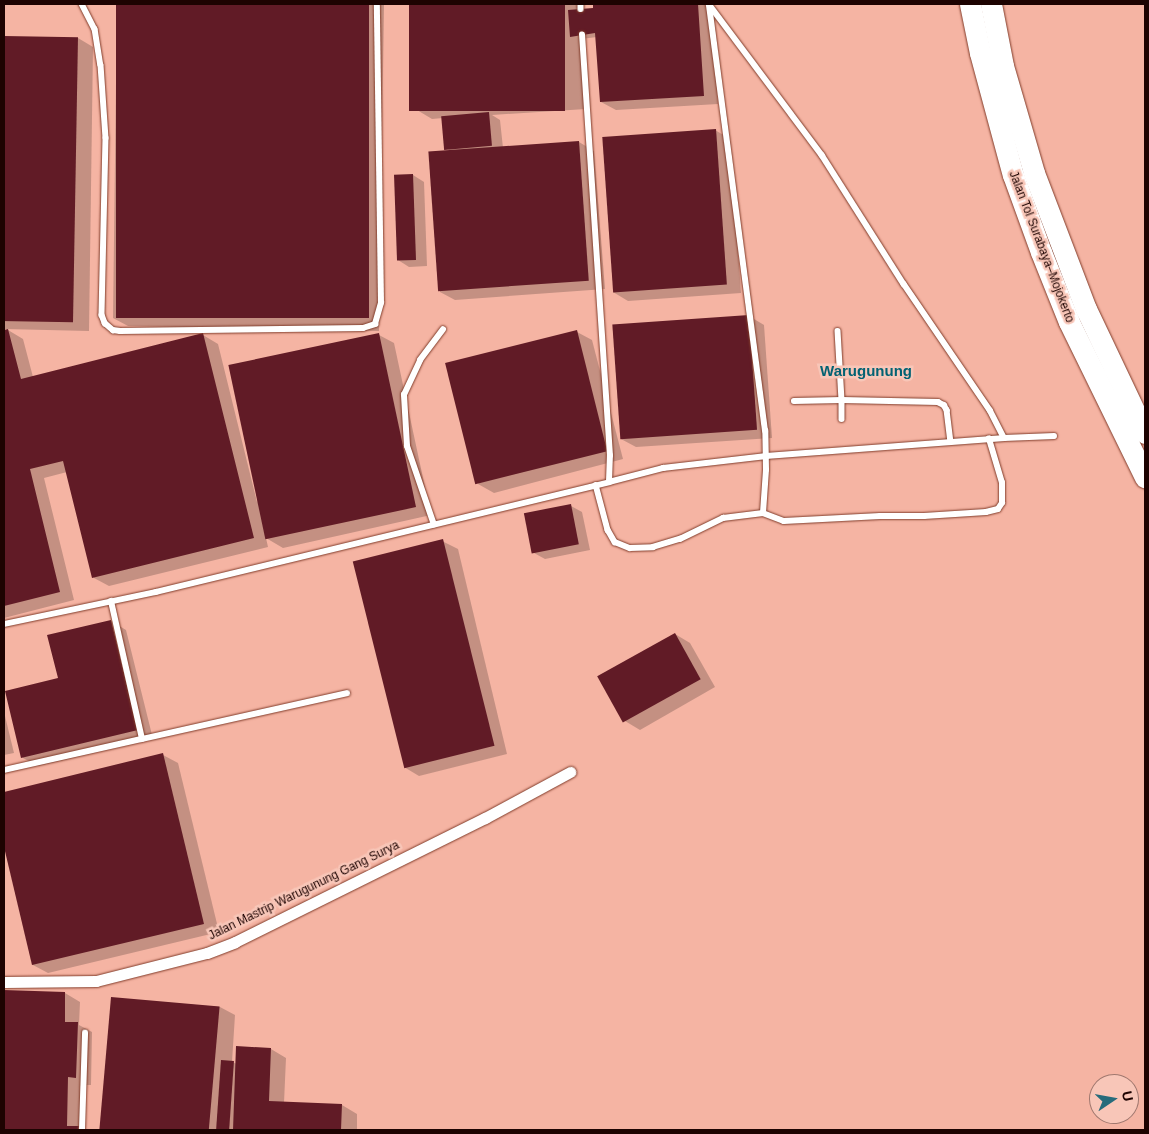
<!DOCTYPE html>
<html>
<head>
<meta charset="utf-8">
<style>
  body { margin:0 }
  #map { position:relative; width:1149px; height:1134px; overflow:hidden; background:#f5b4a3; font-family:Arial,sans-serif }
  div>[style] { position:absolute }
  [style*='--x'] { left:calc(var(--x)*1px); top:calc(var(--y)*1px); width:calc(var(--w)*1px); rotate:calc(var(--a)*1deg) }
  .shadow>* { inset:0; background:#0003 }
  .building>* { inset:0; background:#611b26; transform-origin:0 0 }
  .roads { filter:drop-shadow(0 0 1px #813c2a) drop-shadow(0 0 1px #813c2a) }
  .service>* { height:5.5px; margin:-2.75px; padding:0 2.75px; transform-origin:2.75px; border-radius:2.75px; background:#fff }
  .minor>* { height:11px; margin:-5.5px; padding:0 5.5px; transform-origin:5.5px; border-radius:5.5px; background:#fff }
  .motorway>* { height:21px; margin:-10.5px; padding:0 10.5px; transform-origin:10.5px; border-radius:10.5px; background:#fff }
  span { translate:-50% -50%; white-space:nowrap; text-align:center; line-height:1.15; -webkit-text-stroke:5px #f8c6b8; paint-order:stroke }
  .street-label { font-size:12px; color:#1d0301 }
  .quarter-label { font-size:15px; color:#036273; font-weight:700 }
  .frame { position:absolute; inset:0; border:5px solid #1d0301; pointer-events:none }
  .north { position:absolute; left:1089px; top:1074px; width:50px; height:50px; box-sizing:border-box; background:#f8c6b8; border:1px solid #a0786f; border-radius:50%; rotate:78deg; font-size:14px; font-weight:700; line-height:20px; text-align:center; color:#1d0301 }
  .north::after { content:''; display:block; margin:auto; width:18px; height:22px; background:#266b7b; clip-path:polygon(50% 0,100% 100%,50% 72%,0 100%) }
</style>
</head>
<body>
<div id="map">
  <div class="shadow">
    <i style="clip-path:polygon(117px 4px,384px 4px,379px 331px,128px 326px,113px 318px)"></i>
    <i style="clip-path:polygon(410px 4px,579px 4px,579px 10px,595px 10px,594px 4px,712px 4px,718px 104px,616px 110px,601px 102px,597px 37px,581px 39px,586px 109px,492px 115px,500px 120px,503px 148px,579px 142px,594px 151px,605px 289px,455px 300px,440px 292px,452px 152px,445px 147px,443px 118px,432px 119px,417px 110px)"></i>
    <i style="clip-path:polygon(4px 37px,78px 38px,93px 47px,89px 331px,4px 329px)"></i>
    <i style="clip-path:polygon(715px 130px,730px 139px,741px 293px,628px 301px,613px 292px)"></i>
    <i style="clip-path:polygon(413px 175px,424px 182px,427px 266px,409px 267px,398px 260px)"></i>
    <i style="clip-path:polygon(749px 316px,764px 325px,772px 438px,636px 447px,621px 439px)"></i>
    <i style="clip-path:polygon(8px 330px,23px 339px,33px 377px,203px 335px,218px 344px,257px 502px,379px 335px,394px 343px,431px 515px,283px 548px,266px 538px,268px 547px,109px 586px,94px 578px,67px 472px,44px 478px,74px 600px,4px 618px,4px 331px)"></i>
    <i style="clip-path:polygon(577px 332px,592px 340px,623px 459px,494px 493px,478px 484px)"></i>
    <i style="clip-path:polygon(571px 506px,582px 512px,590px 550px,545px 559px,534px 553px)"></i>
    <i style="clip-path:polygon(442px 541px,458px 549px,507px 754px,419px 776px,404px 767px)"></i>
    <i style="clip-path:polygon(111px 621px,126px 630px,153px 739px,38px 766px,23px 758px,7px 692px,59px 679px,49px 636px)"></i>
    <i style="clip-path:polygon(675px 634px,690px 643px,715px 687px,640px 730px,625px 721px,600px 677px)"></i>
    <i style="clip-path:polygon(4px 712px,14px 753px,4px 755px)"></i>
    <i style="clip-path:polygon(163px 755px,178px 763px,219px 932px,48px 973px,33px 965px,4px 842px,4px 793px)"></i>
    <i style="clip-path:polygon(4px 991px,65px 993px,80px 1002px,79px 1025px,92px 1032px,91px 1085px,83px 1085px,83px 1130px,4px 1130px)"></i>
    <i style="clip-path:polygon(112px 998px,220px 1007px,235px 1015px,232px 1062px,237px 1064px,271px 1049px,286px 1058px,284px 1103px,342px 1105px,357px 1114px,357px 1130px,106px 1130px)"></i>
  </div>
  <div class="building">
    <i style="left:116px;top:4px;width:253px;height:314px"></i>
    <i style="left:409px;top:4px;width:156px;height:107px"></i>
    <i style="clip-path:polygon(593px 4px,698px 4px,704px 96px,600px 102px,595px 33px,570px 37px,568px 10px,593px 8px)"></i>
    <i style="left:4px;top:36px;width:74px;height:285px;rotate:1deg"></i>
    <i style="left:489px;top:112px;width:34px;height:48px;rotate:85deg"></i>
    <i style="left:716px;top:129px;width:156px;height:114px;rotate:86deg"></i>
    <i style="left:579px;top:141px;width:140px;height:151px;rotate:86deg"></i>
    <i style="left:413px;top:174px;width:86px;height:19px;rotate:88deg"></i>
    <i style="left:749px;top:315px;width:115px;height:137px;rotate:86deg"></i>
    <i style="clip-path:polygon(8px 329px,21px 379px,203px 333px,254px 538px,92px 578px,63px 461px,30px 469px,60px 592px,4px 606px,4px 330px)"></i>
    <i style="left:577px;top:330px;width:125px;height:136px;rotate:76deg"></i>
    <i style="left:379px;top:333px;width:178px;height:154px;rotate:78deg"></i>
    <i style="left:571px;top:504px;width:41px;height:48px;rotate:79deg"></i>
    <i style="left:443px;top:539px;width:213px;height:93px;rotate:76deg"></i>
    <i style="clip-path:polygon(111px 620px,138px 730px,21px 758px,5px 691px,58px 678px,47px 635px)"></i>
    <i style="left:675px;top:633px;width:53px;height:89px;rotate:61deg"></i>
    <i style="clip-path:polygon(163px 753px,204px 924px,32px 965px,4px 847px,4px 792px)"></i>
    <i style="clip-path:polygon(4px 990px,65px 992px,65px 1022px,78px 1022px,76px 1078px,68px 1077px,67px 1126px,79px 1126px,78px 1130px,4px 1130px)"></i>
    <i style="left:111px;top:997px;width:109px;height:133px;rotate:5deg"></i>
    <i style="clip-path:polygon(236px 1046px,271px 1048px,269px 1101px,342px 1104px,341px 1130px,233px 1130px)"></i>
    <i style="left:221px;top:1060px;width:13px;height:70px;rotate:4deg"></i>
  </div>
  <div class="roads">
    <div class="service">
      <i style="--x:82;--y:4;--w:28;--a:63"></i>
      <i style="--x:95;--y:29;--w:36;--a:81"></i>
      <i style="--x:101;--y:65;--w:73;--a:86.1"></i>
      <i style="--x:106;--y:138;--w:177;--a:91.3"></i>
      <i style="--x:102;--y:315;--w:9;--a:69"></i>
      <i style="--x:105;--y:323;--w:11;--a:41"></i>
      <i style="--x:113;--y:330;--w:7;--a:8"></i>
      <i style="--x:120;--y:331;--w:243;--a:-0.7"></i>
      <i style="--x:363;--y:328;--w:13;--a:-18"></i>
      <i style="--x:375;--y:324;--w:22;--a:-74"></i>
      <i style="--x:381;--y:303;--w:299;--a:-90.8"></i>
      <i style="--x:581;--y:4;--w:5;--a:90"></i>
      <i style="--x:709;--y:4;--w:189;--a:53.2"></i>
      <i style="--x:822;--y:155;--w:153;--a:57.6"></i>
      <i style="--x:904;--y:284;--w:153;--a:55.7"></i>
      <i style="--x:990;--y:410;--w:31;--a:63"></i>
      <i style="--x:1004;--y:438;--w:50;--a:-2.3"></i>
      <i style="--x:838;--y:331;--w:69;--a:86.7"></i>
      <i style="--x:842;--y:400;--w:96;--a:1.2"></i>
      <i style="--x:938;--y:402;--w:7;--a:27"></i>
      <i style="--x:944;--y:405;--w:6;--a:59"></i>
      <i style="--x:947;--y:410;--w:31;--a:83"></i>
      <i style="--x:794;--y:401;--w:48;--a:-1.2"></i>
      <i style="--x:842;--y:400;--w:19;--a:90"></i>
      <i style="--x:609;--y:482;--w:56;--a:-14.5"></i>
      <i style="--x:663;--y:468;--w:104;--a:-6.6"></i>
      <i style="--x:766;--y:456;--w:239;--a:-4.3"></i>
      <i style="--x:596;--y:485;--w:47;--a:75.1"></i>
      <i style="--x:608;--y:530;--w:14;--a:60"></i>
      <i style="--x:615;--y:542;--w:16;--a:22"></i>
      <i style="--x:630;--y:548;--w:23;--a:-2"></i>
      <i style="--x:653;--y:547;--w:28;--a:-17"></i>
      <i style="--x:680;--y:539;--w:48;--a:-26"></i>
      <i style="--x:723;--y:518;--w:40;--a:-7.1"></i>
      <i style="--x:763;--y:513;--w:43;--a:-86"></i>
      <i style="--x:766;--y:470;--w:39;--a:-91"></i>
      <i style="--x:765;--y:431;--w:431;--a:-97.5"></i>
      <i style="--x:763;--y:513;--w:22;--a:21"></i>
      <i style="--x:784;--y:521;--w:96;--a:-3"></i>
      <i style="--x:880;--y:516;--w:44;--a:0"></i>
      <i style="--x:924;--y:516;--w:62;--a:-3.7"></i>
      <i style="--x:986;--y:512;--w:12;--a:-14"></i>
      <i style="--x:998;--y:509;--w:7;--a:-56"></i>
      <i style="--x:1002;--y:503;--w:20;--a:-90"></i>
      <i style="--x:1002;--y:483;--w:46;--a:-106.5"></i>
      <i style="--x:434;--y:525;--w:83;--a:-108.9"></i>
      <i style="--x:407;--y:446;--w:51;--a:-93.4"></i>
      <i style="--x:404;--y:395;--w:38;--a:-65"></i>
      <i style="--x:420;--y:360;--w:38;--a:-53"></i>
      <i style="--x:4;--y:624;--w:155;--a:-11.9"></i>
      <i style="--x:156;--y:592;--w:466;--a:-13.6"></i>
      <i style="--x:609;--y:482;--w:26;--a:-88"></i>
      <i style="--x:610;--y:456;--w:422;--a:-93.8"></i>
      <i style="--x:142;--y:739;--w:210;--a:-12.6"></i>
      <i style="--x:4;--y:770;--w:141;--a:-12.7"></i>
      <i style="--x:142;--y:739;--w:141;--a:-102.7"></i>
      <i style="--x:82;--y:1130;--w:97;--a:-88.2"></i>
    </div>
    <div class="minor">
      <i style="--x:4;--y:982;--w:92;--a:-0.6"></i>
      <i style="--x:96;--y:981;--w:114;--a:-14.2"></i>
      <i style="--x:207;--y:953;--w:30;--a:-21"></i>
      <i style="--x:235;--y:942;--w:279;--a:-26.4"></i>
      <i style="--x:485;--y:818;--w:97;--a:-28.4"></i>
    </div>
    <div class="motorway">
      <i style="--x:970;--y:4;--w:50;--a:78.5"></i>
      <i style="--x:980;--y:53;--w:126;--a:74.9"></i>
      <i style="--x:1013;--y:175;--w:82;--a:70"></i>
      <i style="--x:1041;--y:252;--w:75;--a:68.2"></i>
      <i style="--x:1069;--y:322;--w:173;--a:63.9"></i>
      <i style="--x:991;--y:4;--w:63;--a:79"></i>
      <i style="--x:1003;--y:66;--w:111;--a:73.8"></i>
      <i style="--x:1034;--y:173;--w:146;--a:69.1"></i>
      <i style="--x:1086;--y:309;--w:137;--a:64.6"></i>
    </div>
  </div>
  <div class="street-label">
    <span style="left:1041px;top:247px;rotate:69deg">Jalan Tol Surabaya–Mojokerto</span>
    <span style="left:304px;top:891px;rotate:-26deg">Jalan Mastrip Warugunung Gang Surya</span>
  </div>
  <div class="quarter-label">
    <span style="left:866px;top:371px">Warugunung</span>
  </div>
  <div class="frame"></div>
  <div class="north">U</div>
</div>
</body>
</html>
